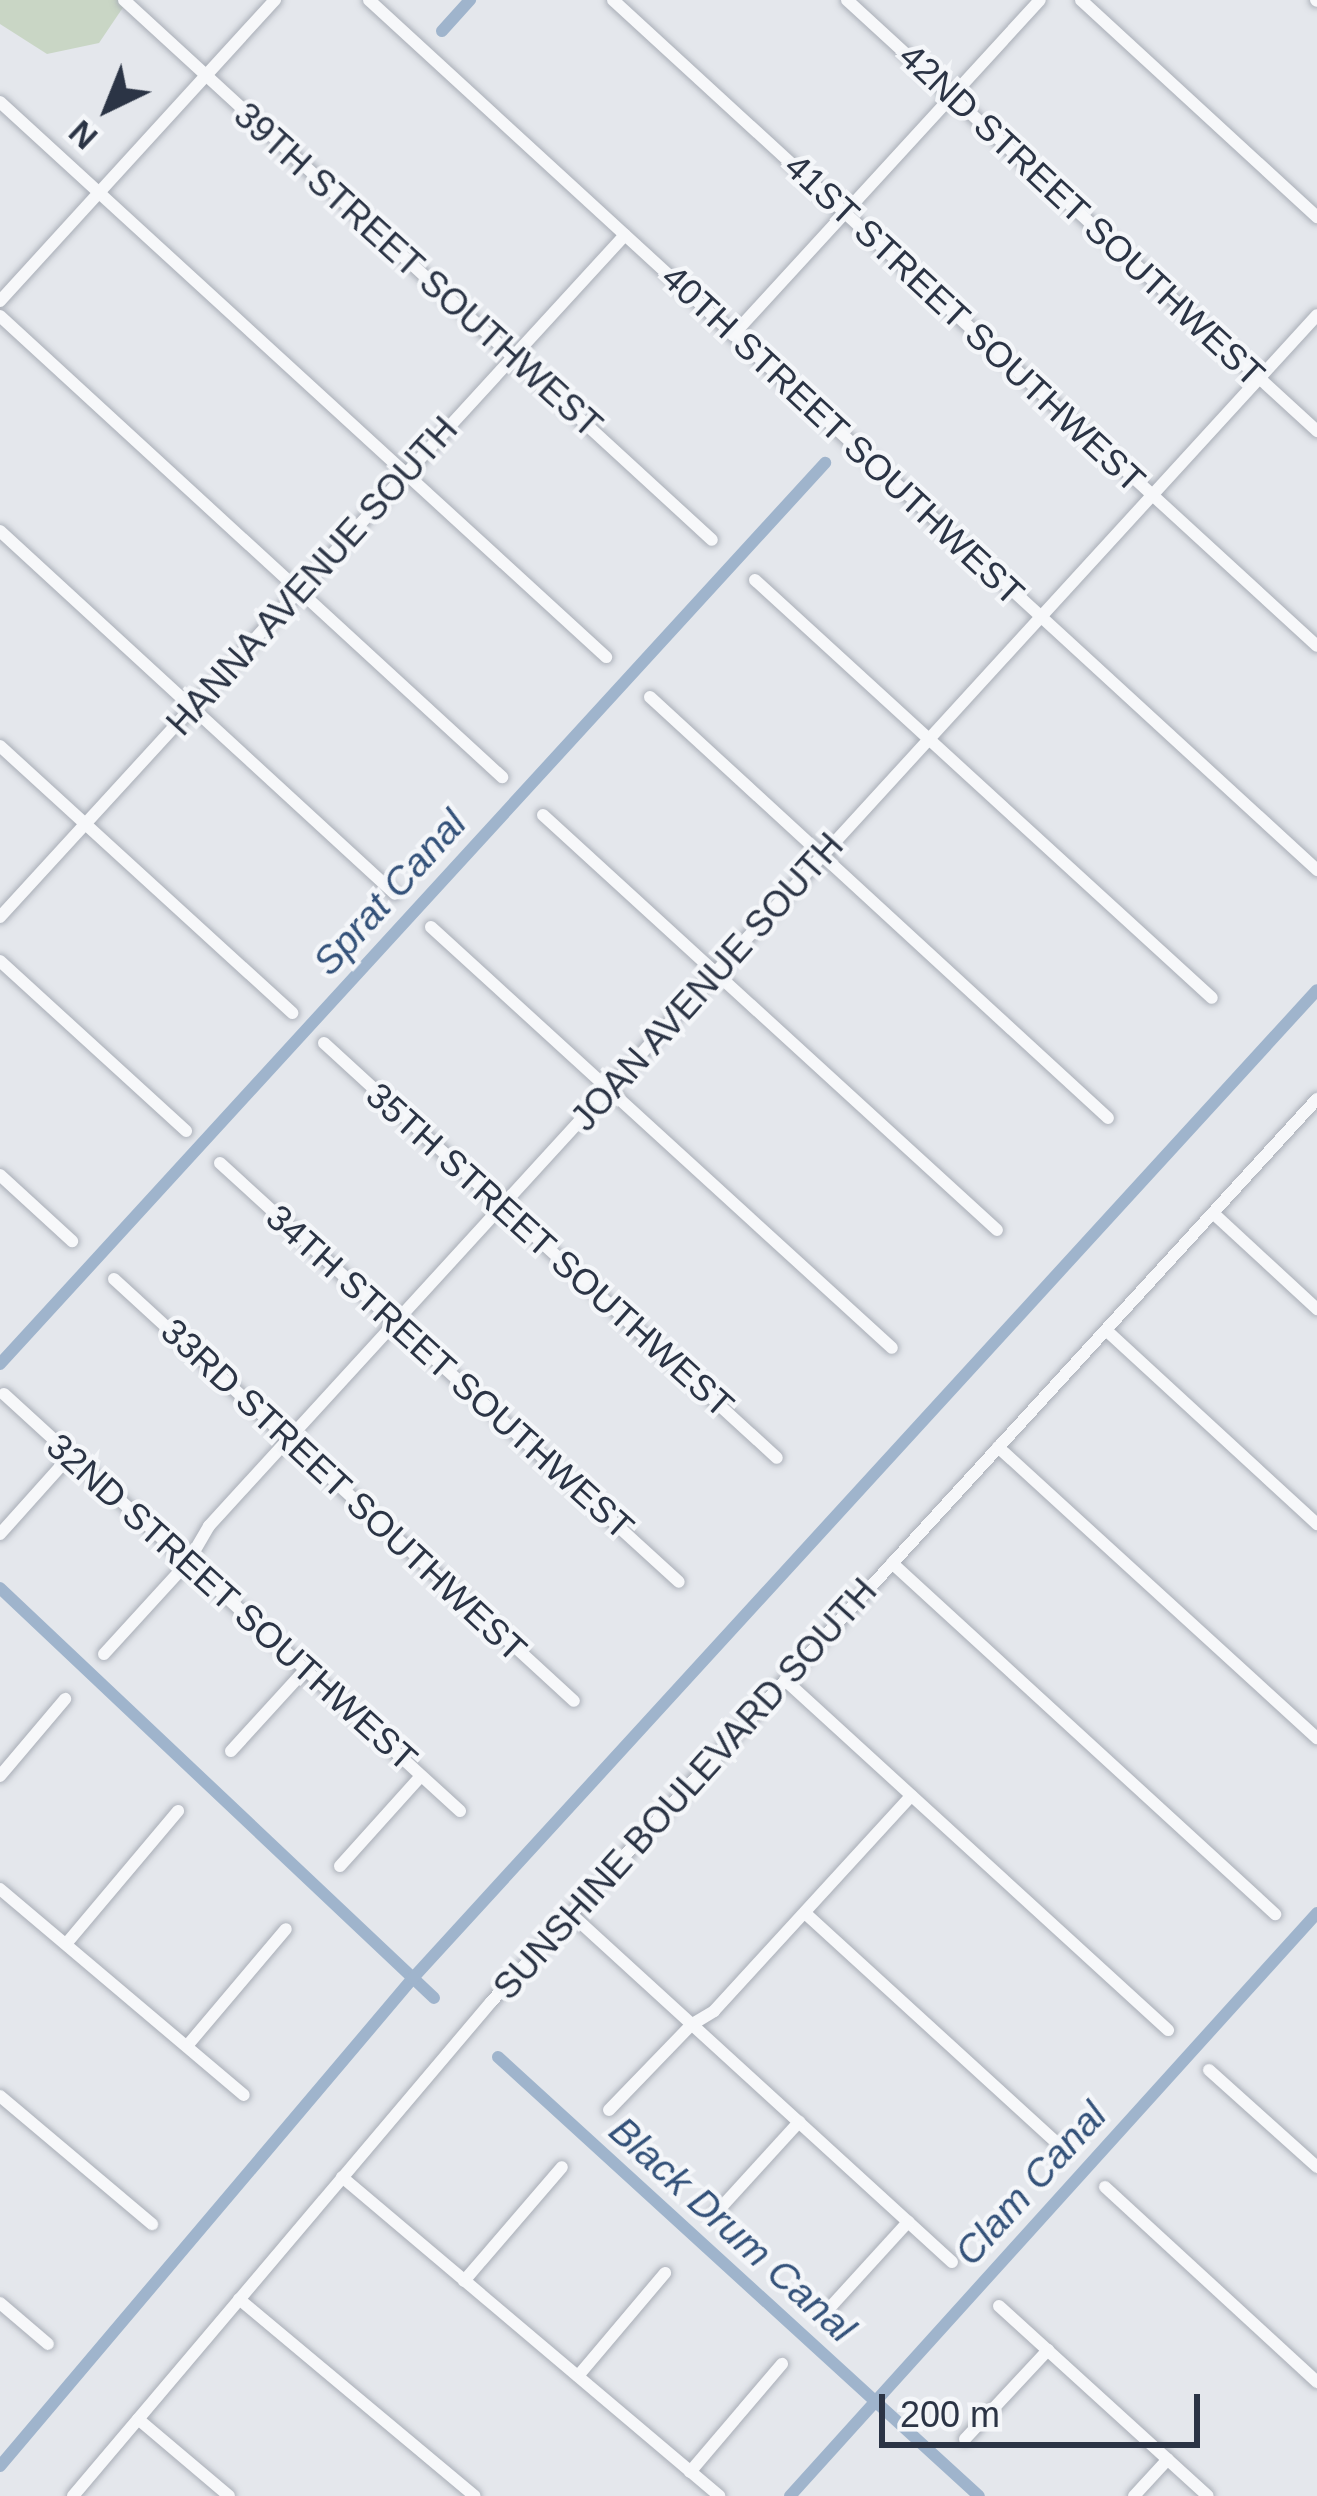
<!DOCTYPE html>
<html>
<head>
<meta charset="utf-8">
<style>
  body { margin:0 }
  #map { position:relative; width:1317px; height:2496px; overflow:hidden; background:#e4e7ec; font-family:Arial,sans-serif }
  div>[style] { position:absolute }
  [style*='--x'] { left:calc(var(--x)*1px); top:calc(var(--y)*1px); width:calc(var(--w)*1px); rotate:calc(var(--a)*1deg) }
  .green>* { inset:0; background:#c9d6c5 }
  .canal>* { height:12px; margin:-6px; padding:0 6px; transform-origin:6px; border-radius:6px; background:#9fb4cc }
  .roads { filter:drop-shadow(0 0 3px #a9aeb7) drop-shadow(0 0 3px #a9aeb7) }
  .minor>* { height:12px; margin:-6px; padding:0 6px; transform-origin:6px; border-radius:6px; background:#f7f8fa }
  span { translate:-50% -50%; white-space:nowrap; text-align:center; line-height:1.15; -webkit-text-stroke:9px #f4f6f9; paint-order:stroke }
  .street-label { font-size:36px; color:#2b3445 }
  .water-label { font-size:39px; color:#34527a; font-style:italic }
  .north { position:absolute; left:48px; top:48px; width:120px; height:120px; -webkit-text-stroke:9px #f4f6f9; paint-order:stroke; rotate:223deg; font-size:33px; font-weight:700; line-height:48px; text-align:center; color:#2b3445 }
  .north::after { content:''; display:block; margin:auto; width:42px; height:54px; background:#2b3445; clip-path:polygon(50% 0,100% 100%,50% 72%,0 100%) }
  .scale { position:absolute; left:879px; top:2394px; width:321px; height:54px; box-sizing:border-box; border:6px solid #2b3445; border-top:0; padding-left:15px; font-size:36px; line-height:42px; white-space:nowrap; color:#2b3445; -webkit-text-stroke:9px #f4f6f9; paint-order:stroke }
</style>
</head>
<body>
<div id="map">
  <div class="green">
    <i style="clip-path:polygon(0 0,128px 0,99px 43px,47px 54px,0 24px)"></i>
  </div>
  <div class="canal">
    <i style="--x:442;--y:31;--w:42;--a:-47.9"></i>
    <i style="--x:0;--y:1364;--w:1222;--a:-47.52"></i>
    <i style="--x:0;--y:1588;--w:597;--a:43.37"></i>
    <i style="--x:498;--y:2057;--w:651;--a:42.39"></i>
    <i style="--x:0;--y:2466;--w:639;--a:-49.76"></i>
    <i style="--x:413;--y:1978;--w:1339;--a:-47.54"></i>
    <i style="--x:790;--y:2496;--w:786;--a:-47.89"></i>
  </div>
  <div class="roads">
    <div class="minor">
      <i style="--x:124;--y:0;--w:798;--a:42.56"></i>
      <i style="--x:369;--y:0;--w:1287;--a:42.54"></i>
      <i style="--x:613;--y:0;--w:955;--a:42.54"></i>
      <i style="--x:847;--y:0;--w:638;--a:42.52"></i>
      <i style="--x:1081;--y:0;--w:321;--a:42.6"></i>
      <i style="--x:1316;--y:0;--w:1;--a:45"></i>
      <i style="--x:0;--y:102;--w:822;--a:42.48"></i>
      <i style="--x:0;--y:301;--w:408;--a:-47.6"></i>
      <i style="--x:0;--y:316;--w:682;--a:42.56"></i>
      <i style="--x:733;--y:335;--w:454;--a:-47.5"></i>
      <i style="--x:0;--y:531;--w:536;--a:42.58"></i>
      <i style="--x:755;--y:580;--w:619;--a:42.45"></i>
      <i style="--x:650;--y:697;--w:622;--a:42.59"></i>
      <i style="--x:0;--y:746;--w:396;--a:42.4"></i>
      <i style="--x:543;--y:815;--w:615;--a:42.43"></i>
      <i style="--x:0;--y:917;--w:925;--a:-47.5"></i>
      <i style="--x:431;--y:927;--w:624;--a:42.4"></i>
      <i style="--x:0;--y:961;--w:252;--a:42.4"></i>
      <i style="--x:324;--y:1043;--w:614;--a:42.49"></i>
      <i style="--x:220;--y:1163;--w:621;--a:42.39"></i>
      <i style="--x:0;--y:1175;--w:98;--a:42.5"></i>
      <i style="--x:1213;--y:1213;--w:142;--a:42.7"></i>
      <i style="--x:114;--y:1279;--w:624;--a:42.53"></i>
      <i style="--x:1106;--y:1330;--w:287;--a:42.6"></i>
      <i style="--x:4;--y:1394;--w:618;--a:42.44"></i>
      <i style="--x:998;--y:1447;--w:432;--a:42.4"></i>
      <i style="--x:0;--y:1534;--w:106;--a:-48.1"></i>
      <i style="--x:892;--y:1563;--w:520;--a:42.5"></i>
      <i style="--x:104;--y:1654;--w:125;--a:-47.6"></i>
      <i style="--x:188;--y:1562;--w:42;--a:-59.7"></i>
      <i style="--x:209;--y:1526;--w:1641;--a:-47.54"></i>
      <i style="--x:785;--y:1680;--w:519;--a:42.42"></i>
      <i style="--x:231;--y:1751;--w:110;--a:-47.6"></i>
      <i style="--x:0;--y:1776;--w:101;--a:-49.8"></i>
      <i style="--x:340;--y:1866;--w:121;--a:-48"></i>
      <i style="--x:0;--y:1889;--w:319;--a:40.2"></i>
      <i style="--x:805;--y:1913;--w:347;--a:42.4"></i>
      <i style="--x:571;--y:1914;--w:516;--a:42.41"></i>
      <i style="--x:66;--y:1944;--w:174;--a:-49.9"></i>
      <i style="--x:187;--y:2046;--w:153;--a:-49.8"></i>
      <i style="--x:1209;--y:2070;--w:145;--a:41.9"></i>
      <i style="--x:0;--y:2096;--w:199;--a:40.1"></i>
      <i style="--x:609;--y:2110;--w:118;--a:-46"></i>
      <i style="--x:691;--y:2025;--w:27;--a:-31"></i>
      <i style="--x:714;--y:2011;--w:292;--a:-47.5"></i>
      <i style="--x:342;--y:2177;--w:494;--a:40.2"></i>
      <i style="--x:1105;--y:2187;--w:288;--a:42.6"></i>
      <i style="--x:715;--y:2214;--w:125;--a:-47.6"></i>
      <i style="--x:464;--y:2281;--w:150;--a:-49.3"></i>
      <i style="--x:239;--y:2299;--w:307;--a:39.9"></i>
      <i style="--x:0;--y:2303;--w:63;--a:40.5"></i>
      <i style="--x:999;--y:2306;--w:282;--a:42.3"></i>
      <i style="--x:824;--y:2314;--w:125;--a:-47.6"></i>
      <i style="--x:578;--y:2376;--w:135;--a:-49.8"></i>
      <i style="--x:138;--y:2419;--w:119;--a:40.2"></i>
      <i style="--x:965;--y:2439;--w:122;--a:-47"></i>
      <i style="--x:690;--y:2472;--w:142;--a:-49.6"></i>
      <i style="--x:73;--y:2496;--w:647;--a:-49.76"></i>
      <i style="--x:491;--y:2002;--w:1224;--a:-47.55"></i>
      <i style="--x:1134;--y:2496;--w:50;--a:-47.4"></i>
    </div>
  </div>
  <div class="street-label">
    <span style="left:1082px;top:215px;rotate:43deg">42ND STREET SOUTHWEST</span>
    <span style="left:418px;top:270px;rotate:42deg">39TH STREET SOUTHWEST</span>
    <span style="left:965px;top:323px;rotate:43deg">41ST STREET SOUTHWEST</span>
    <span style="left:843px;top:435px;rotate:43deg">40TH STREET SOUTHWEST</span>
    <span style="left:312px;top:576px;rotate:-48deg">HANNA AVENUE SOUTH</span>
    <span style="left:707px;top:982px;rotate:-48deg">JOAN AVENUE SOUTH</span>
    <span style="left:550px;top:1250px;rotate:42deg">35TH STREET SOUTHWEST</span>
    <span style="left:450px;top:1372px;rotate:42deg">34TH STREET SOUTHWEST</span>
    <span style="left:344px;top:1490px;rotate:43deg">33RD STREET SOUTHWEST</span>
    <span style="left:232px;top:1602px;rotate:42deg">32ND STREET SOUTHWEST</span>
    <span style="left:685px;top:1789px;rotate:-48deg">SUNSHINE BOULEVARD SOUTH</span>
  </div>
  <div class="water-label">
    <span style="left:390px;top:893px;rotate:-48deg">Sprat Canal</span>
    <span style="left:1031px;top:2184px;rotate:-48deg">Clam Canal</span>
    <span style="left:732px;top:2230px;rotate:42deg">Black Drum Canal</span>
  </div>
  <div class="north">N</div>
  <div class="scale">200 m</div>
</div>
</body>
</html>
